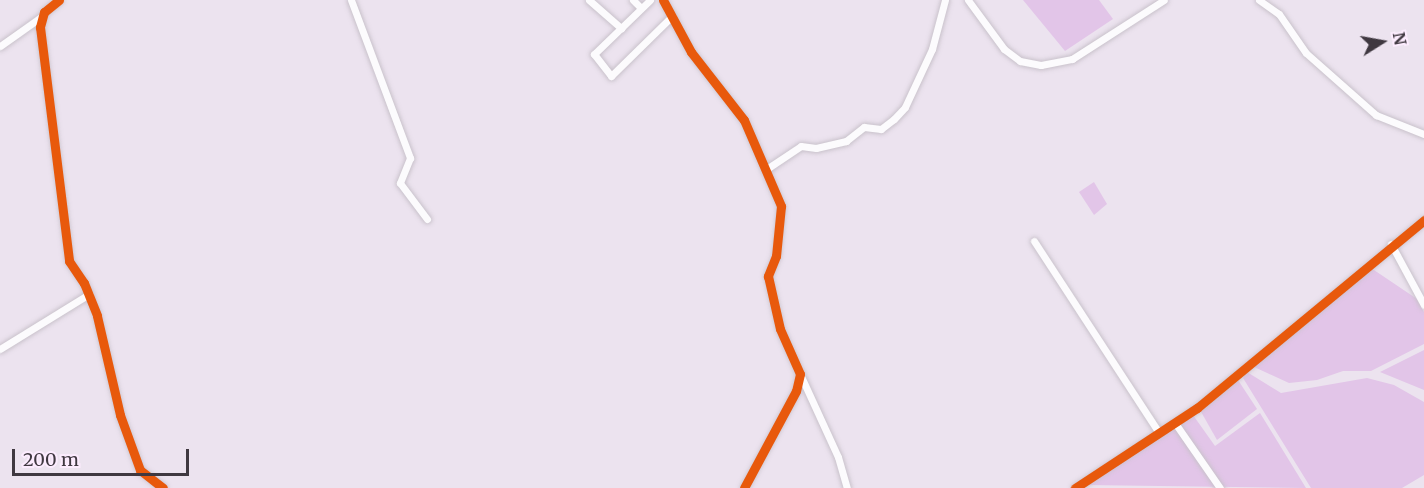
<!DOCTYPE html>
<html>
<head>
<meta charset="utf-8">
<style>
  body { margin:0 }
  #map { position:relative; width:1424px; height:488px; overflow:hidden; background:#ece3ef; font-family:Merriweather,serif }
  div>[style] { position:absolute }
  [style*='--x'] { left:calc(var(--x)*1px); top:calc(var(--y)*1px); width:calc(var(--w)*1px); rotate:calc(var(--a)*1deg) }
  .green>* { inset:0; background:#e2c5e8 }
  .roads { filter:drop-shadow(0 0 2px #c9c2cb) drop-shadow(0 0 2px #c9c2cb) }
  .minor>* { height:7px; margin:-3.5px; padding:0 3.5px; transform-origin:3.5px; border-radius:3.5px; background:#fcfbfd }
  .cycleway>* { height:9px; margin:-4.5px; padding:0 4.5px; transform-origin:4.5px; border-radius:4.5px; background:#e8590c }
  span { translate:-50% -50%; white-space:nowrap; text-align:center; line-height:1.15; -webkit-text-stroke:5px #fcecfe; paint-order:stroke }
  .north { position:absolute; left:1352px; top:12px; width:60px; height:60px; -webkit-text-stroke:4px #fcecfe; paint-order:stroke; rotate:79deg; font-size:16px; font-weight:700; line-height:24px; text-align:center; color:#3f3840 }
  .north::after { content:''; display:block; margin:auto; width:21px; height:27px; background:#3f3840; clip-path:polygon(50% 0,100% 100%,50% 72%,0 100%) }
  .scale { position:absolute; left:12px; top:449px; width:177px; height:27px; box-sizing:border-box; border:3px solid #3f3840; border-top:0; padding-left:8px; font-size:18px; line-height:21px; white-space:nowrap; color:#3f3840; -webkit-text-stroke:4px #fcecfe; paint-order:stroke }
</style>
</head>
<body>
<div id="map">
  <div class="green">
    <i style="clip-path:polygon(1023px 0,1099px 0,1113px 19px,1065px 51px)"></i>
    <i style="clip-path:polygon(1094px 182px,1107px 204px,1094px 215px,1079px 192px)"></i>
    <i style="clip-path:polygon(1371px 268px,1417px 299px,1424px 312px,1424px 344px,1371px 371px,1343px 371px,1317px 380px,1289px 383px,1252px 366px)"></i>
    <i style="clip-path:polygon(1424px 350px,1424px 390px,1380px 372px)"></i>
    <i style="clip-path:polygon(1247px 372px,1281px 393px,1367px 378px,1394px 385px,1424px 402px,1424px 475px,1402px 488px,1311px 488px,1243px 378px)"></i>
    <i style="clip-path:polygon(1238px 380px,1257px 409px,1217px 440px,1200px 410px)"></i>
    <i style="clip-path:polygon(1260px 413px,1306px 488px,1085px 485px,1193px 415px,1215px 446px)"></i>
  </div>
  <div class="roads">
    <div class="minor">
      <i style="--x:59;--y:0;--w:19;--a:141"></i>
      <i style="--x:44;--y:12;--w:16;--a:105"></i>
      <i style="--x:40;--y:27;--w:236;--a:82.9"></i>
      <i style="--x:69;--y:261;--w:27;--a:56"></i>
      <i style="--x:84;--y:283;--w:35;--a:68"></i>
      <i style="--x:97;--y:316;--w:102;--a:76.9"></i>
      <i style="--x:120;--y:415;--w:59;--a:70"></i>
      <i style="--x:140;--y:470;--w:29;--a:38"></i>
      <i style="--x:351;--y:0;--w:169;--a:69.5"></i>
      <i style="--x:410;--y:158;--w:27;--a:112"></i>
      <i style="--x:400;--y:183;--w:45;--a:53.1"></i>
      <i style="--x:589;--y:0;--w:43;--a:41.2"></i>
      <i style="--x:633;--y:0;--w:11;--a:45"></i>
      <i style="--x:650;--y:0;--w:78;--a:136"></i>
      <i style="--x:594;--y:54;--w:28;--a:52"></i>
      <i style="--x:611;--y:76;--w:86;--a:-44.5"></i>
      <i style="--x:663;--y:0;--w:59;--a:61.7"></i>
      <i style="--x:691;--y:52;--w:86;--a:52.1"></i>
      <i style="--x:744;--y:120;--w:94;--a:66.7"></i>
      <i style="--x:781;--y:206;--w:50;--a:95.7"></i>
      <i style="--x:776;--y:256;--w:22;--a:112"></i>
      <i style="--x:768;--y:276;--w:54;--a:77.2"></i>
      <i style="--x:780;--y:329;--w:49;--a:66"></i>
      <i style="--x:800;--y:374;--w:17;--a:103"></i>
      <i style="--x:796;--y:391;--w:110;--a:118.2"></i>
      <i style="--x:968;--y:0;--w:61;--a:53.7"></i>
      <i style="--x:1004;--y:49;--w:20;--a:37"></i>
      <i style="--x:1020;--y:61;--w:21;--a:11"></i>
      <i style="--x:1041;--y:65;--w:32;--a:-11"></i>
      <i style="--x:1072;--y:59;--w:109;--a:-32.7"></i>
      <i style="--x:1259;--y:0;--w:24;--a:35"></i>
      <i style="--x:1279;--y:14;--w:47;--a:55.3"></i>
      <i style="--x:1306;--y:53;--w:94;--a:41.5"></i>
      <i style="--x:1376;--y:115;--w:52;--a:21.6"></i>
      <i style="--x:0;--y:46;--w:50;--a:-35.3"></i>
      <i style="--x:765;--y:170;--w:43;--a:-33.7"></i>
      <i style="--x:801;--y:146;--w:15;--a:8"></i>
      <i style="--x:816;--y:148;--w:31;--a:-13"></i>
      <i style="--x:846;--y:141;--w:23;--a:-38"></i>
      <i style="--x:864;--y:127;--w:17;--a:7"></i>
      <i style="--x:881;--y:129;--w:16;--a:-38"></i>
      <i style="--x:894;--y:119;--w:16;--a:-47"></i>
      <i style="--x:905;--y:107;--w:64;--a:-65"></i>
      <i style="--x:932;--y:49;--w:51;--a:-75.1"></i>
      <i style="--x:1034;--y:241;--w:229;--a:56.9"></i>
      <i style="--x:1391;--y:244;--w:69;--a:61.6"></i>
      <i style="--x:0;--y:349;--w:105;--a:-31.7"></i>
      <i style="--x:800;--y:374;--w:91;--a:65.4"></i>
      <i style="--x:838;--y:457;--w:32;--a:74"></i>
      <i style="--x:1175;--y:423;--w:79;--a:55.3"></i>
      <i style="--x:1075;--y:488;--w:146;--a:-33.3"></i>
      <i style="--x:1197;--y:408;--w:295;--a:-39.6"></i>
    </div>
  </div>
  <div class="cycleway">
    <i style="--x:59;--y:0;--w:19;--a:141"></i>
    <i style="--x:44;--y:12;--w:16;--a:105"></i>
    <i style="--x:40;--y:27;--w:236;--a:82.9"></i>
    <i style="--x:69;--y:261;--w:27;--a:56"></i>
    <i style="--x:84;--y:283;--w:35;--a:68"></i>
    <i style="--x:97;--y:316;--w:102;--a:76.9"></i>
    <i style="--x:120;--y:415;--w:59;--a:70"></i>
    <i style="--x:140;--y:470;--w:29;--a:38"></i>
    <i style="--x:663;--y:0;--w:59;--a:61.7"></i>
    <i style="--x:691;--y:52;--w:86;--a:52.1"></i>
    <i style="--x:744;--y:120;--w:94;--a:66.7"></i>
    <i style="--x:781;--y:206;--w:50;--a:95.7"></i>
    <i style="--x:776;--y:256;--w:22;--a:112"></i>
    <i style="--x:768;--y:276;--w:54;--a:77.2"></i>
    <i style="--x:780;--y:329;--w:49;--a:66"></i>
    <i style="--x:800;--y:374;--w:17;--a:103"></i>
    <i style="--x:796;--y:391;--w:110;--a:118.2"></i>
    <i style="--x:1075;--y:488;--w:146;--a:-33.3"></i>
    <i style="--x:1197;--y:408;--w:295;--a:-39.6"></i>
  </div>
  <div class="north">N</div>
  <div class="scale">200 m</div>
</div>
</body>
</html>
